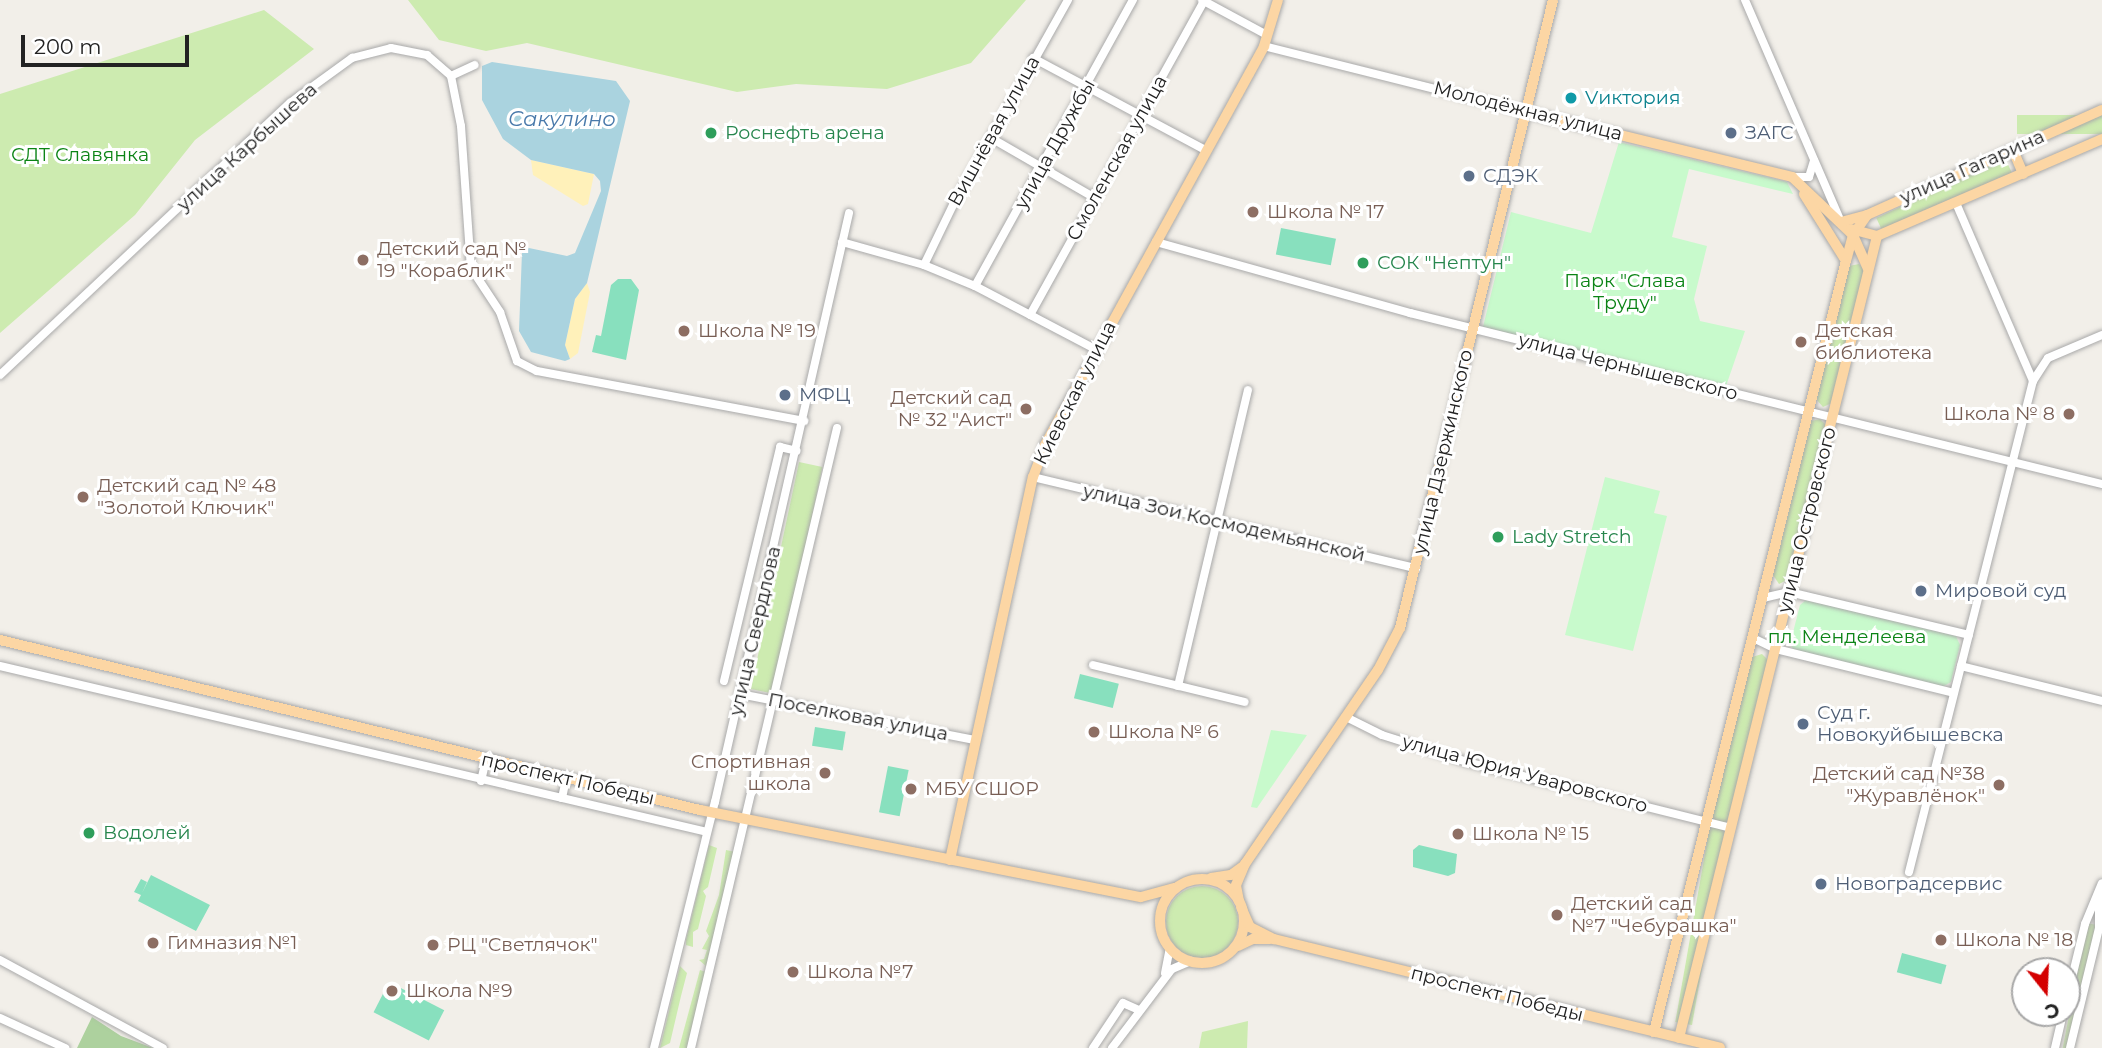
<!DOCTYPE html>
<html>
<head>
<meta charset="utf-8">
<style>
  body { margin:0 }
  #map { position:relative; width:2102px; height:1048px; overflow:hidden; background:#f2efe9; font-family:Montserrat,sans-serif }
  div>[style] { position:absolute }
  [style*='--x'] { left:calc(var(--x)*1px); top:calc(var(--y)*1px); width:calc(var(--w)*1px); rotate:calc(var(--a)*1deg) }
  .grass>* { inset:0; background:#cdebb0; transform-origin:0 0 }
  .round { border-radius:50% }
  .forest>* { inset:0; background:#add19e }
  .sand>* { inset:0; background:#fff1ba }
  .park>* { inset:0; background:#c8facc }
  .pitch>* { inset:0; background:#88e0be; transform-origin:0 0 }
  .water>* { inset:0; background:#aad3df }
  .roads { filter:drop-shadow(0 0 2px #a9a9a9) drop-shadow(0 0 2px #a9a9a9) }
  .minor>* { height:8px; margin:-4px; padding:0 4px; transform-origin:4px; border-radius:4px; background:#fff }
  .major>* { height:10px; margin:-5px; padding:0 5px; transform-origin:5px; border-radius:5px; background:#fcd6a4 }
  .major>.ring { margin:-5px; padding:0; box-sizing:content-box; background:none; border:10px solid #fcd6a4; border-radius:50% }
  .dots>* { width:19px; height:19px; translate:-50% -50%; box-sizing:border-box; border:4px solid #fff; border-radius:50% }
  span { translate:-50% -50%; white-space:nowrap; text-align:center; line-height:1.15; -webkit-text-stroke:6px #fff; paint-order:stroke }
  .culture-label { font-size:19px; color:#0d838f }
  .left { translate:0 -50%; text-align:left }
  .street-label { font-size:19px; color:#222 }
  .leisure-label { font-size:19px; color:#27864d }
  .service-label { font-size:19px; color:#4e5e75 }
  .park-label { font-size:19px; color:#0c8416 }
  .education-label { font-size:19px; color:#785e54 }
  .right { translate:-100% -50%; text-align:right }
  .water-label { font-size:21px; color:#4a7aab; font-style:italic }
  .north { position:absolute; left:2011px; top:957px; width:70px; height:70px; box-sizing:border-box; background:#fff; border:2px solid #a7a7a7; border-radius:50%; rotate:162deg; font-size:19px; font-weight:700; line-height:28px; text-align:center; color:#222 }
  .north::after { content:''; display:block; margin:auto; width:24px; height:32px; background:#d40000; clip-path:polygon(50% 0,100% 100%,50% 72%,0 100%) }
  .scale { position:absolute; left:21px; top:35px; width:168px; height:32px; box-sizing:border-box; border:4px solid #222; border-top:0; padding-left:9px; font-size:21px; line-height:24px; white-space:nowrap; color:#222; -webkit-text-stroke:5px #fff; paint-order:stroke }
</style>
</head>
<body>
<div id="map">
  <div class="grass">
    <i style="clip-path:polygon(408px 0,1026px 0,971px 63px,887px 89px,796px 84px,737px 92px,527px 43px,486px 51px,439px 40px)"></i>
    <i style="clip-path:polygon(264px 10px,314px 49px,195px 140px,135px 215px,0 333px,0 94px)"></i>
    <i style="left:2102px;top:115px;width:19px;height:85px;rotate:90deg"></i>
    <i style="left:2005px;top:158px;width:17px;height:142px;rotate:65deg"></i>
    <i style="clip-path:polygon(1859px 264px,1866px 271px,1832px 403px,1823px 407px,1816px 399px,1849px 266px)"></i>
    <i style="clip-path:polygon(1820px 419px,1826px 425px,1789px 579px,1779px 584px,1773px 575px,1811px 421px)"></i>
    <i style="left:799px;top:462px;width:24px;height:232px;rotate:12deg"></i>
    <i style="clip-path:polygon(1762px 654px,1769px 661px,1727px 826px,1710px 823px,1752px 657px)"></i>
    <i style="left:1710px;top:825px;width:17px;height:200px;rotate:10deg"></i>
    <i style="clip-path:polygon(709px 845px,717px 848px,708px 887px,703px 891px,706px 896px,698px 929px,693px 932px,693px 947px,686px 945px,686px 940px)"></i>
    <i style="clip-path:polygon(726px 850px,736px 852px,707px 967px,699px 960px,704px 959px,707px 950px,702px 949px,709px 936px,706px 931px,719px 895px)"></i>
    <i class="round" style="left:1166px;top:886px;width:72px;height:72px"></i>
    <i style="left:2087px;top:923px;width:10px;height:129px;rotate:11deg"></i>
    <i style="clip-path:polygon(680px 966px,687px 973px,681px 996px,670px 1043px,660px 1048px)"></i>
    <i style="clip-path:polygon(700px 970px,706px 972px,687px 1048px,679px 1048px)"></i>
    <i style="clip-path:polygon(1248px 1021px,1247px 1048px,1199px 1048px,1202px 1032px)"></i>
  </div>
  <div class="forest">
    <i style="clip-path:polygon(92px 1017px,121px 1036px,153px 1048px,77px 1048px)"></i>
  </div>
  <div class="sand">
    <i style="clip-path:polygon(531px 160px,594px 174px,588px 204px,583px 206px,533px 175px)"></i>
    <i style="clip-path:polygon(587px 283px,590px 292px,578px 353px,570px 359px,565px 345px,575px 299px)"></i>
  </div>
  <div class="park">
    <i style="clip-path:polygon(1619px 142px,1787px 182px,1793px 194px,1689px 169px,1672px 237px,1707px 246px,1694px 299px,1700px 321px,1745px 331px,1726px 386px,1483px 327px,1511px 212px,1591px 233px)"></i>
    <i style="clip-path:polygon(1605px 477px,1660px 491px,1654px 513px,1667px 516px,1633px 651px,1565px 635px)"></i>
    <i style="clip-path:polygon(1806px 600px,1956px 636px,1960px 645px,1951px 682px,1942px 687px,1794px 650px,1790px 644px,1800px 605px)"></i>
    <i style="clip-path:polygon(1271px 730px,1307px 735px,1257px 808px,1251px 807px)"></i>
  </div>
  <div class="pitch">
    <i style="left:1281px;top:228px;width:56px;height:27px;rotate:11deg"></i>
    <i style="clip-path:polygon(618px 279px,631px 279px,639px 290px,626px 360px,592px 352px,596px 335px,601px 336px,611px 285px)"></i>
    <i style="left:1080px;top:674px;width:40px;height:25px;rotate:14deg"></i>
    <i style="left:815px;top:727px;width:31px;height:19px;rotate:9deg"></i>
    <i style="left:888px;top:766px;width:21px;height:47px;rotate:11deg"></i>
    <i style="clip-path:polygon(1419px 845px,1457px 854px,1455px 873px,1448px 876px,1413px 867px,1413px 850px)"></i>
    <i style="clip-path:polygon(151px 875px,210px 905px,196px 931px,138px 901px,141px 895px,134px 892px,141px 879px,147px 882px,142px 893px)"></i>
    <i style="left:1902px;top:953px;width:46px;height:20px;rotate:15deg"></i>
    <i style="left:389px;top:982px;width:62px;height:34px;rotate:27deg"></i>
  </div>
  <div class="water">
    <i style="clip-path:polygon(492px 62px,616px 81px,630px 101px,587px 283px,575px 299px,565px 345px,570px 359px,565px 361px,531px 352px,519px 331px,522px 252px,529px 248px,567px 256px,575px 253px,601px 191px,600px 181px,594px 174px,531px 160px,503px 139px,482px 100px,482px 66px)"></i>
  </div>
  <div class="roads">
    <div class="minor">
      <i style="--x:1202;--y:0;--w:74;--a:28.3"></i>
      <i style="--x:1745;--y:0;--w:242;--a:66.6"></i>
      <i style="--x:1264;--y:46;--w:270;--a:14.1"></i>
      <i style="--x:1033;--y:58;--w:195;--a:28.1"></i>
      <i style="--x:451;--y:76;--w:26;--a:-25"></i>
      <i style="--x:991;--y:138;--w:120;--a:30"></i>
      <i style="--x:1792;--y:177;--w:17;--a:0"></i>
      <i style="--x:1809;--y:177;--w:17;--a:-73"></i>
      <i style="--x:842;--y:242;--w:85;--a:15.7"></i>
      <i style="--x:924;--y:265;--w:55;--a:22.4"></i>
      <i style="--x:975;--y:286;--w:138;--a:27.7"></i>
      <i style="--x:1156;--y:242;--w:264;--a:15.6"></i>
      <i style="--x:1410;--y:313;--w:713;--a:13.88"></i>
      <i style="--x:924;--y:265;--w:67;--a:-64.2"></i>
      <i style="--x:953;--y:205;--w:235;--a:-60.7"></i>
      <i style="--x:975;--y:286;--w:327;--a:-61.1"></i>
      <i style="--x:1030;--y:315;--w:359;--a:-61"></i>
      <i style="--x:0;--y:375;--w:398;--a:-43.2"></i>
      <i style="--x:290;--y:103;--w:77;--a:-36"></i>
      <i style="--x:352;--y:58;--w:40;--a:-14.4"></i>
      <i style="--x:391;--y:48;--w:37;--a:11"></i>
      <i style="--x:427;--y:55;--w:32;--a:41"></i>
      <i style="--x:451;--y:76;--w:51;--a:78.7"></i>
      <i style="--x:461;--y:126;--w:142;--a:86"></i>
      <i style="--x:471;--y:268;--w:53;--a:56.6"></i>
      <i style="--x:500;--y:312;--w:52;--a:70.9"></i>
      <i style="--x:517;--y:361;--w:22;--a:27"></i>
      <i style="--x:537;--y:371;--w:272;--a:10.6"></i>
      <i style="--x:2033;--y:381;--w:27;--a:-57"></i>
      <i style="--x:2048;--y:358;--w:59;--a:-23.1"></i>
      <i style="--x:1033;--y:477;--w:394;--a:13.4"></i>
      <i style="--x:1763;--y:598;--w:27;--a:-13"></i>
      <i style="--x:1789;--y:592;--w:185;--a:13.4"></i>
      <i style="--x:1753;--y:638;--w:25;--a:26"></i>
      <i style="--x:1776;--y:649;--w:183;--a:13.9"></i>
      <i style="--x:1093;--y:665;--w:156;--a:13.7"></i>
      <i style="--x:0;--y:666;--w:726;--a:13.21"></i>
      <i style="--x:1961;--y:666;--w:145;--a:13.9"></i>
      <i style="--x:724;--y:681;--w:241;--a:-76.5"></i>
      <i style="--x:780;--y:447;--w:17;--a:13"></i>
      <i style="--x:1178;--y:686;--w:304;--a:-76.7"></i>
      <i style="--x:740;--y:694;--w:239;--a:11.1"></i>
      <i style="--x:1346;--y:717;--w:40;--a:26.6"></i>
      <i style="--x:1382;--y:735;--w:89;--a:17.6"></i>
      <i style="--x:1467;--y:762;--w:272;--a:14"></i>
      <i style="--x:481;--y:781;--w:23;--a:-77"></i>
      <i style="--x:562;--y:798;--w:19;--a:-78"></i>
      <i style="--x:1909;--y:872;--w:506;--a:-75.83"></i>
      <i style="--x:2033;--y:381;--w:194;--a:-113.4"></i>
      <i style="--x:0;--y:960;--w:185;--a:28.4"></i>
      <i style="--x:1165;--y:973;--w:25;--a:-79"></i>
      <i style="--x:2067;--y:998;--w:76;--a:-76.3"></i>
      <i style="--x:2085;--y:924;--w:44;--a:-67.5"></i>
      <i style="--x:0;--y:1018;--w:72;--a:24.8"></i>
      <i style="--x:654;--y:1048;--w:253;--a:-76.1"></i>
      <i style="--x:715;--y:802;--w:604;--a:-77.18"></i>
      <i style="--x:691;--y:1048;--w:637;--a:-76.75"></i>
      <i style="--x:1093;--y:1048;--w:54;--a:-56.3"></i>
      <i style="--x:1123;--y:1003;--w:17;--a:24"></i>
      <i style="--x:1112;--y:1048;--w:99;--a:-52.8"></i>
      <i style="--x:1172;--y:969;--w:21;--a:-23"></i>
      <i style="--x:2055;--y:1048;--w:36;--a:-77"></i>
      <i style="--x:2070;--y:1048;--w:123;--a:-76.4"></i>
      <i style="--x:2099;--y:928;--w:33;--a:-90"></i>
    </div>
    <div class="major">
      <i style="--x:1526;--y:112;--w:274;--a:13.7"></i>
      <i style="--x:1792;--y:177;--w:84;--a:43.6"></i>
      <i style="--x:1853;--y:235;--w:36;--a:66"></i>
      <i style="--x:2013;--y:150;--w:26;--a:67"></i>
      <i style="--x:1804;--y:194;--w:79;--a:57.9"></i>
      <i style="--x:1841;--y:222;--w:27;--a:-15"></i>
      <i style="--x:1867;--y:215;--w:257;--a:-24.1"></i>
      <i style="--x:1851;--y:229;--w:27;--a:15"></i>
      <i style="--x:1877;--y:236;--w:245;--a:-23.3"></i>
      <i style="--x:0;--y:640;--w:720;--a:13.65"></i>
      <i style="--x:700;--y:810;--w:449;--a:11.2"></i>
      <i style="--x:1141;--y:897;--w:35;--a:-15"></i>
      <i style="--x:950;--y:860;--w:392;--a:-77.8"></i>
      <i style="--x:1033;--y:477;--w:34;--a:-69"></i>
      <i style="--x:1045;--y:445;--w:455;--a:-61.2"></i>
      <i style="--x:1264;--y:46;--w:48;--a:-73.1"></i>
      <i style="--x:1211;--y:878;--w:20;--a:-9"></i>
      <i style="--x:1231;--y:875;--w:14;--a:-36"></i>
      <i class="ring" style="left:1160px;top:879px;width:74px;height:74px"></i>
      <i style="--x:1239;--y:901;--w:16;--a:-101"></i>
      <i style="--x:1236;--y:885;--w:23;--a:-67"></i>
      <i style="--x:1245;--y:864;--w:235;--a:-55.6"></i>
      <i style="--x:1378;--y:670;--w:47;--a:-62.4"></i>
      <i style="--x:1400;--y:628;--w:646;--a:-76.31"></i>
      <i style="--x:1241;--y:907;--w:22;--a:66"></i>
      <i style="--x:1250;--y:927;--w:27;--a:27"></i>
      <i style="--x:1274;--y:939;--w:459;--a:13.7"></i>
      <i style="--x:1238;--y:946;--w:17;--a:-25"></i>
      <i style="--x:1253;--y:939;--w:17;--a:0"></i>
      <i style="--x:1654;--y:1032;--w:795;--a:-76.02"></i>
      <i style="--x:1846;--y:261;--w:27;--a:-75"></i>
      <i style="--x:1853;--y:235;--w:24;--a:-55"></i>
      <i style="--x:1679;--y:1038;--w:826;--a:-76.13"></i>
    </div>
  </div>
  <div class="dots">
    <i style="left:1571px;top:98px;background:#0f9aa8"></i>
    <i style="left:711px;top:133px;background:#2e9e5b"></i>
    <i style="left:1731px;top:133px;background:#5c6f8a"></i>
    <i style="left:1469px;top:176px;background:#5c6f8a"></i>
    <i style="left:1253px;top:212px;background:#8d6e63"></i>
    <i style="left:363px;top:260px;background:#8d6e63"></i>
    <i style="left:1363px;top:263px;background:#2e9e5b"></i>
    <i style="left:684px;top:331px;background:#8d6e63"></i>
    <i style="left:1801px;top:342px;background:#8d6e63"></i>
    <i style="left:785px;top:395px;background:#5c6f8a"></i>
    <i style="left:1026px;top:409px;background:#8d6e63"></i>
    <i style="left:2069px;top:414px;background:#8d6e63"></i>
    <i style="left:83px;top:497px;background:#8d6e63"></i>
    <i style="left:1498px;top:537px;background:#2e9e5b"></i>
    <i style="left:1921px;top:591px;background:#5c6f8a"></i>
    <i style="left:1803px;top:724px;background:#5c6f8a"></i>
    <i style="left:1094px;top:732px;background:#8d6e63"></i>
    <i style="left:825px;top:773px;background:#8d6e63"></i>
    <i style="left:1999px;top:785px;background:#8d6e63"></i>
    <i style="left:911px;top:789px;background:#8d6e63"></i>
    <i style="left:89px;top:833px;background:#2e9e5b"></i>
    <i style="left:1458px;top:834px;background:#8d6e63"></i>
    <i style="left:1821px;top:884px;background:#5c6f8a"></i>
    <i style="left:1557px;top:915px;background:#8d6e63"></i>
    <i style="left:1941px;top:940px;background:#8d6e63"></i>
    <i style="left:153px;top:943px;background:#8d6e63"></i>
    <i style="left:433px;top:945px;background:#8d6e63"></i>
    <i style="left:793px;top:972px;background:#8d6e63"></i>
    <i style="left:392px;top:991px;background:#8d6e63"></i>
  </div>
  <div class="culture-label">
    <span class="left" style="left:1585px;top:98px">Vиктория</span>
  </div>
  <div class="street-label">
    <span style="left:1528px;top:111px;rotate:14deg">Молодёжная улица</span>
    <span style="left:994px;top:131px;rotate:-61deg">Вишнёвая улица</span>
    <span style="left:1055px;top:144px;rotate:-61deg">улица Дружбы</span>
    <span style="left:247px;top:147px;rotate:-42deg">улица Карбышева</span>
    <span style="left:1117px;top:158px;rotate:-61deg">Смоленская улица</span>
    <span style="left:1972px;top:167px;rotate:-24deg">улица Гагарина</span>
    <span style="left:1628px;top:367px;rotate:14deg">улица Чернышевского</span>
    <span style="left:1075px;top:393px;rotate:-63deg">Киевская улица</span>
    <span style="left:1443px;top:452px;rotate:-77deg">улица Дзержинского</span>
    <span style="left:1807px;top:520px;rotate:-76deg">улица Островского</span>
    <span style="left:1224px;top:523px;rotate:13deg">улица Зои Космодемьянской</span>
    <span style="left:755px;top:631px;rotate:-77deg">улица Свердлова</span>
    <span style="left:858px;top:717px;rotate:11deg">Поселковая улица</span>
    <span style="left:1525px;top:774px;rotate:15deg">улица Юрия Уваровского</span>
    <span style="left:568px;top:779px;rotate:13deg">проспект Победы</span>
    <span style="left:1497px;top:994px;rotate:14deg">проспект Победы</span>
  </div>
  <div class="leisure-label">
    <span class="left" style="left:725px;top:133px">Роснефть арена</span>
    <span class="left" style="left:1377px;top:263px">СОК "Нептун"</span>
    <span class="left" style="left:1512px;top:537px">Lady Stretch</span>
    <span class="left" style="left:103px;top:833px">Водолей</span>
  </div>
  <div class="service-label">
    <span class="left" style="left:1745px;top:133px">ЗАГС</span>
    <span class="left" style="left:1483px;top:176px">СДЭК</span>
    <span class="left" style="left:799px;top:395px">МФЦ</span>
    <span class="left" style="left:1935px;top:591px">Мировой суд</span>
    <span class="left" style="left:1817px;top:724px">Суд г.<br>Новокуйбышевска</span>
    <span class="left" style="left:1835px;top:884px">Новоградсервис</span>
  </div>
  <div class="park-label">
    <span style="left:80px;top:155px">СДТ Славянка</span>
    <span style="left:1625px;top:292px">Парк "Слава<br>Труду"</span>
    <span style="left:1847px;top:637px">пл. Менделеева</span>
  </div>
  <div class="education-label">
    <span class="left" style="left:1267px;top:212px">Школа № 17</span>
    <span class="left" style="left:377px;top:260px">Детский сад №<br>19 "Кораблик"</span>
    <span class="left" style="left:698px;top:331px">Школа № 19</span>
    <span class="left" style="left:1815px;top:342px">Детская<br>библиотека</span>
    <span class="right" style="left:1012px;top:409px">Детский сад<br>№ 32 "Аист"</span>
    <span class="right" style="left:2055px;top:414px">Школа № 8</span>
    <span class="left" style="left:97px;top:497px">Детский сад № 48<br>"Золотой Ключик"</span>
    <span class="left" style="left:1108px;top:732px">Школа № 6</span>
    <span class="right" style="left:811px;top:773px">Спортивная<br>школа</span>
    <span class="right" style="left:1985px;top:785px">Детский сад №38<br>"Журавлёнок"</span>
    <span class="left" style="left:925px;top:789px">МБУ СШОР</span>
    <span class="left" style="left:1472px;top:834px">Школа № 15</span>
    <span class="left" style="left:1571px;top:915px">Детский сад<br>№7 "Чебурашка"</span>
    <span class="left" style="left:1955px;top:940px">Школа № 18</span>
    <span class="left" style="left:167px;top:943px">Гимназия №1</span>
    <span class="left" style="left:447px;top:945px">РЦ "Светлячок"</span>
    <span class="left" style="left:807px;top:972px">Школа №7</span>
    <span class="left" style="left:406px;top:991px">Школа №9</span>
  </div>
  <div class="water-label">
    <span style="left:562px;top:119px">Сакулино</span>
  </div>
  <div class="north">С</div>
  <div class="scale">200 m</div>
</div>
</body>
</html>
